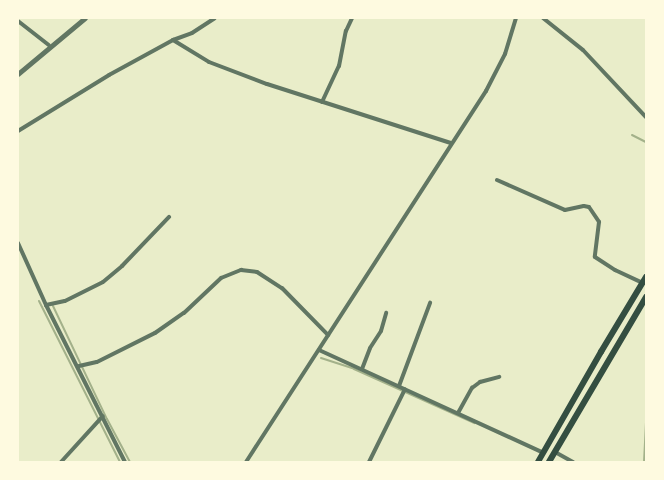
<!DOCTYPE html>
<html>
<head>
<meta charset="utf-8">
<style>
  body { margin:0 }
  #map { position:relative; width:664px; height:480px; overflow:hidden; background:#e9edc9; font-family:"Roboto Condensed",sans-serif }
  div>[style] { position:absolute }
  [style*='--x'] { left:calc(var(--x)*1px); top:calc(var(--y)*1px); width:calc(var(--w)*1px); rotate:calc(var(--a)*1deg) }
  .stream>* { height:2px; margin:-1px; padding:0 1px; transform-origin:1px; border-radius:1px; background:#a3b18a }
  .minor>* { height:4px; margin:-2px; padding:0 2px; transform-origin:2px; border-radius:2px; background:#617663 }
  .tertiary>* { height:4.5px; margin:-2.25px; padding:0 2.25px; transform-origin:2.25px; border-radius:2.25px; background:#617663 }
  .primary>* { height:5.5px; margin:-2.75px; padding:0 2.75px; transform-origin:2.75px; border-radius:2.75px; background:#344e41 }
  span { translate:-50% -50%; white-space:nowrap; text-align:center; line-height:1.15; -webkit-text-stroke:4px #fefae0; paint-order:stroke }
  .frame { position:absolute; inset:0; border:19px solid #fefae0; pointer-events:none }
</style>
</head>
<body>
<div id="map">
  <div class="stream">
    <i style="--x:632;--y:135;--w:16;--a:27"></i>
    <i style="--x:39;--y:301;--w:180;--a:63.3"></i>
    <i style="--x:53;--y:306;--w:125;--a:64.5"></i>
    <i style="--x:107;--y:419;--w:49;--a:61.9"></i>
    <i style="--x:321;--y:358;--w:35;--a:18"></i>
    <i style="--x:354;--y:369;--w:132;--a:24.2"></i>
    <i style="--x:644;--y:462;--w:40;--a:-87.1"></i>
  </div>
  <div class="minor">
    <i style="--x:543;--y:18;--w:51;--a:38.7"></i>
    <i style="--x:583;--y:50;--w:92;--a:46.8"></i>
    <i style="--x:18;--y:21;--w:39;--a:38"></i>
    <i style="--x:173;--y:40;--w:42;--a:31.4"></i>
    <i style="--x:209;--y:62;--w:62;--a:20.8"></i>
    <i style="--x:267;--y:84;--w:193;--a:17.8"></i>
    <i style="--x:322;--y:102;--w:40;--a:-65"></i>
    <i style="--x:339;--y:66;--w:36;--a:-79"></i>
    <i style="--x:346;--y:31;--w:14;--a:-65"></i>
    <i style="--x:18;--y:131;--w:107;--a:-31.6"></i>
    <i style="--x:109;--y:75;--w:73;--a:-28.7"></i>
    <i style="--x:173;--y:40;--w:20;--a:-20"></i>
    <i style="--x:192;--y:33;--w:27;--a:-33"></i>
    <i style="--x:497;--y:180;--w:74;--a:23.8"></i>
    <i style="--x:565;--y:210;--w:19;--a:-12"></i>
    <i style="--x:584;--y:206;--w:5;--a:11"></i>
    <i style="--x:589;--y:207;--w:18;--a:56"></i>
    <i style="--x:599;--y:222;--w:35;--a:97"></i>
    <i style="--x:595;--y:257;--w:24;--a:33"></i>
    <i style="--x:615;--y:270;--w:31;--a:25"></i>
    <i style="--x:18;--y:243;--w:68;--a:65.7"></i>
    <i style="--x:46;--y:305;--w:176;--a:63.3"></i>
    <i style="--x:46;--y:305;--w:19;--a:-12"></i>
    <i style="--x:65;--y:301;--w:42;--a:-26.6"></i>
    <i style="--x:103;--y:282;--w:25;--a:-40"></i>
    <i style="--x:122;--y:266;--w:68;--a:-46.2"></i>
    <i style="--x:319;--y:350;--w:247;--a:24.6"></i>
    <i style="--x:79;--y:366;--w:18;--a:-13"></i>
    <i style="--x:97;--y:362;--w:65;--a:-26.6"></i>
    <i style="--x:155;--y:333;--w:35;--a:-35"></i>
    <i style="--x:184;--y:313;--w:51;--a:-43.4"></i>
    <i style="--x:221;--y:278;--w:22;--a:-22"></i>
    <i style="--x:241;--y:270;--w:16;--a:7"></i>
    <i style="--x:257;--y:272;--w:30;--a:33"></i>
    <i style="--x:282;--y:288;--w:66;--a:45.6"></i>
    <i style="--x:362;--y:369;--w:22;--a:-69"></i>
    <i style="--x:370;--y:348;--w:20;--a:-57"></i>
    <i style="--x:381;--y:331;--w:19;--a:-74"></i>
    <i style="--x:399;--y:386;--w:89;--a:-69.5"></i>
    <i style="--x:458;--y:413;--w:29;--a:-61"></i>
    <i style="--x:472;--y:388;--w:10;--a:-37"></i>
    <i style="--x:480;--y:382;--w:20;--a:-15"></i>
    <i style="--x:555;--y:452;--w:21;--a:29"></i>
    <i style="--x:61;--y:462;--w:62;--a:-47.6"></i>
    <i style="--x:246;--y:462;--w:442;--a:-57.1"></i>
    <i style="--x:486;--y:91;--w:42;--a:-62.8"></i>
    <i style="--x:505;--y:54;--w:38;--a:-73"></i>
    <i style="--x:369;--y:462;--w:81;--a:-63.7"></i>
  </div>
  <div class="tertiary">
    <i style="--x:18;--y:74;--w:87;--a:-39.9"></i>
  </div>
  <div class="primary">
    <i style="--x:538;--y:462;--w:127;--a:-60.2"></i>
    <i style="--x:601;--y:352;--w:87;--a:-59"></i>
    <i style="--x:549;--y:462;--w:191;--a:-59.5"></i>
  </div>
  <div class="frame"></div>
</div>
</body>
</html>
